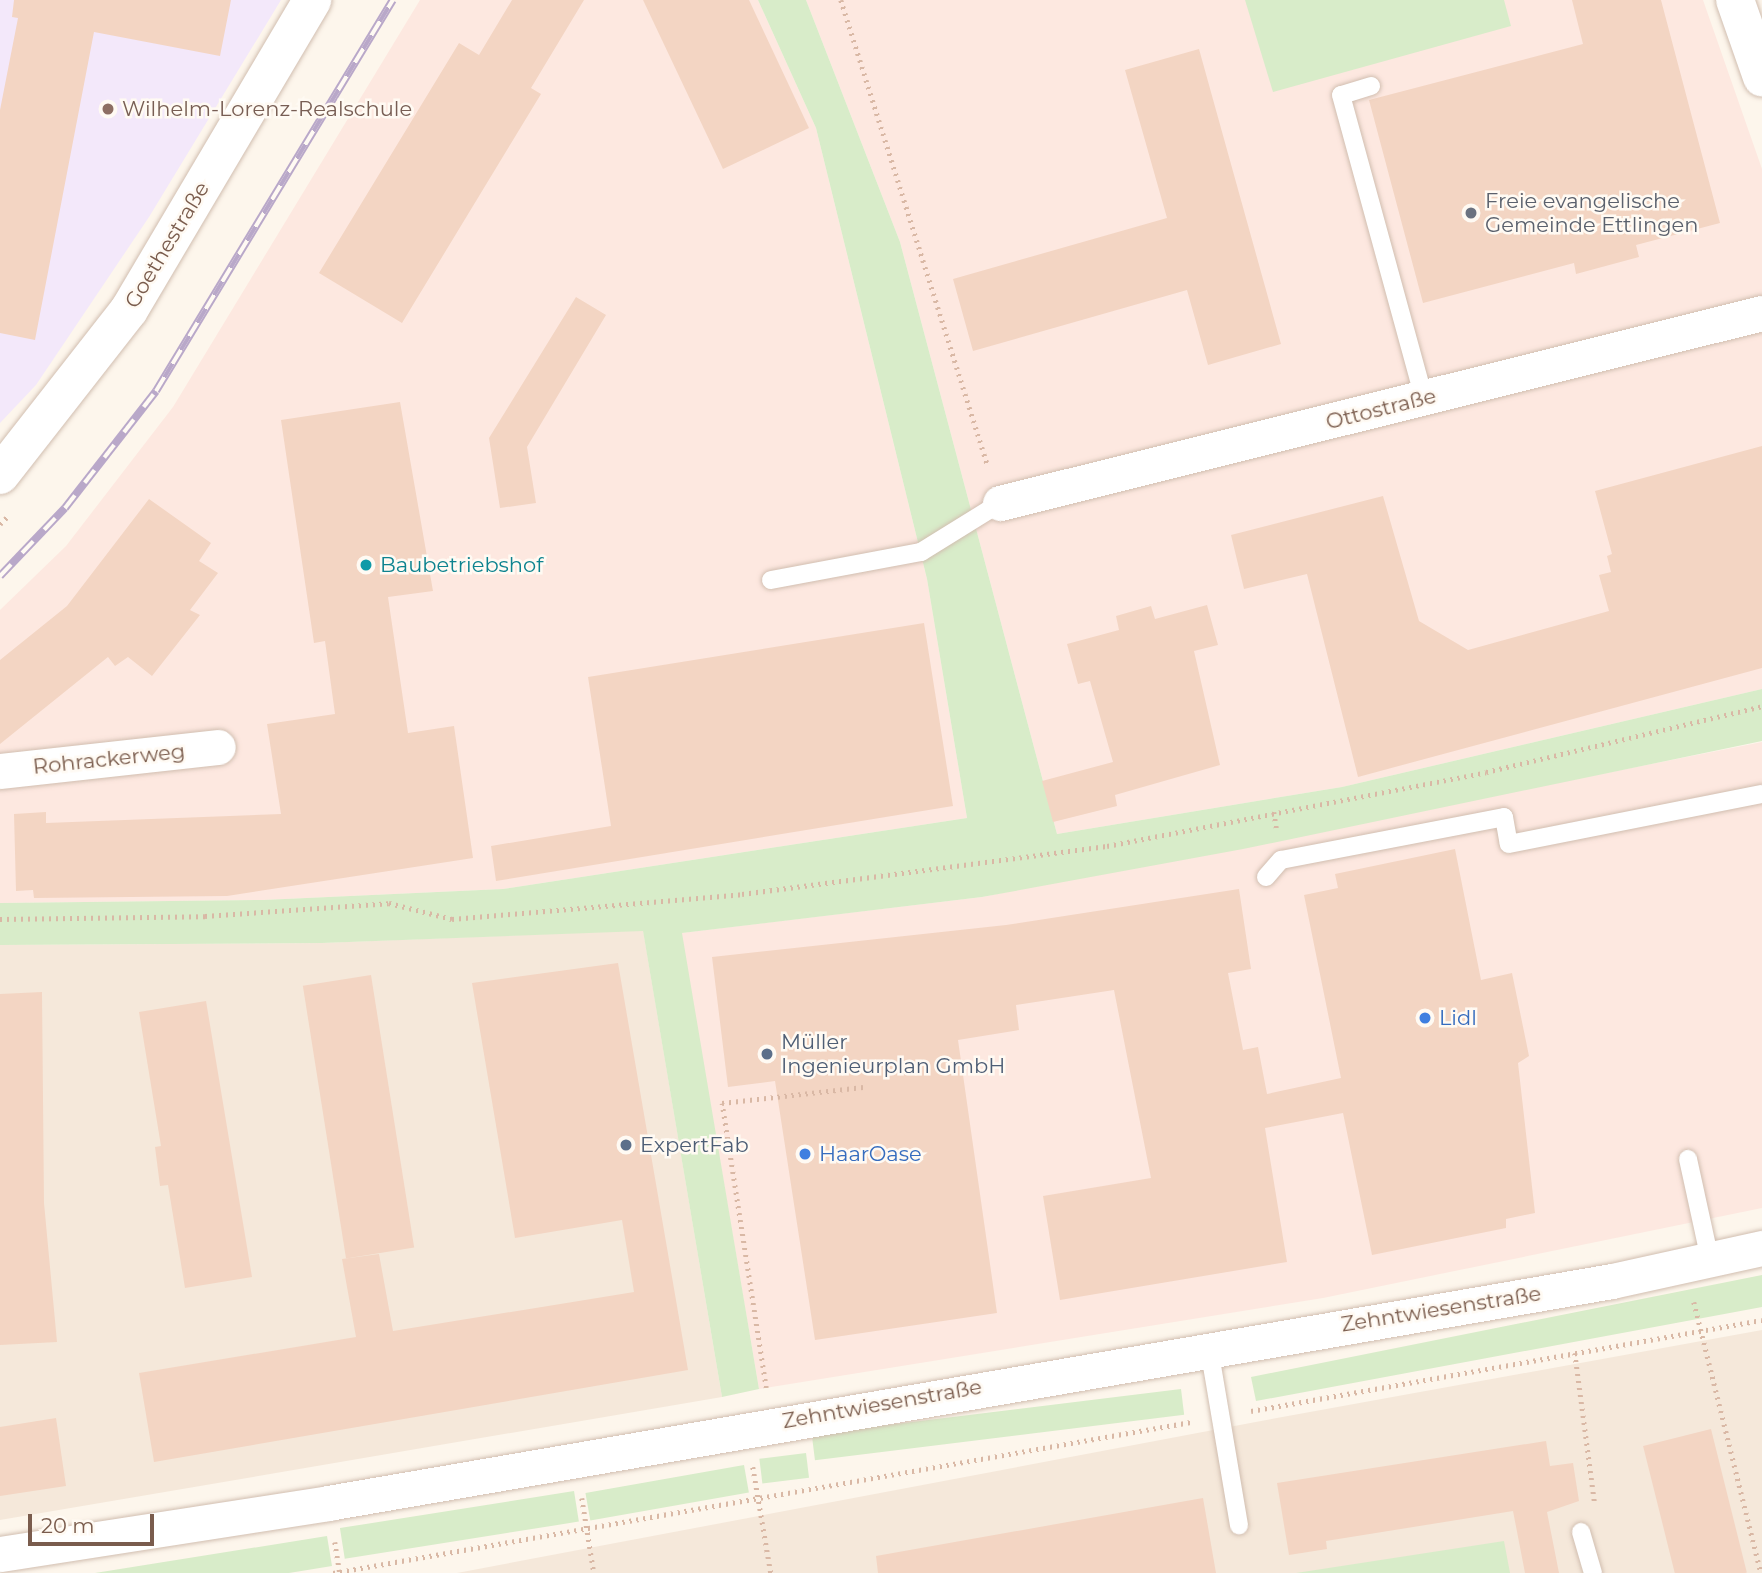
<!DOCTYPE html>
<html>
<head>
<meta charset="utf-8">
<style>
  body { margin:0 }
  #map { position:relative; width:1762px; height:1573px; overflow:hidden; background:#fdf6ec; font-family:Montserrat,sans-serif }
  div>[style] { position:absolute }
  [style*='--x'] { left:calc(var(--x)*1px); top:calc(var(--y)*1px); width:calc(var(--w)*1px); rotate:calc(var(--a)*1deg) }
  .residential>* { inset:0; background:#f5e8da }
  .commercial>* { inset:0; background:#fde8e0 }
  .education>* { inset:0; background:#f3e8fa }
  .green>* { inset:0; background:#d8ecc9; transform-origin:0 0 }
  .building>* { inset:0; background:#f3d5c3; transform-origin:0 0 }
  .path>* { height:4.5px; margin-top:-2.25px; transform-origin:0; background:repeating-linear-gradient(90deg,#d9b8a5 0 2px,transparent 0 7px) }
  .roads { filter:drop-shadow(0 0 2px #d1beb0) drop-shadow(0 0 2px #d1beb0) }
  .service>* { height:18px; margin:-9px; padding:0 9px; transform-origin:9px; border-radius:9px; background:#fff }
  .minor>* { height:35px; margin:-17.5px; padding:0 17.5px; transform-origin:17.5px; border-radius:17.5px; background:#fff }
  .tertiary>* { height:38px; margin:-19px; padding:0 19px; transform-origin:19px; border-radius:19px; background:#fff }
  .rail>* { height:8px; margin-top:-4px; transform-origin:0; background:repeating-linear-gradient(90deg,#fffaf3 0 16px,#b9a8c9 0 32px); box-sizing:border-box; border-block:2px solid #b9a8c9 }
  .dots>* { width:19px; height:19px; translate:-50% -50%; box-sizing:border-box; border:4px solid #fffaf3; border-radius:50% }
  span { translate:-50% -50%; white-space:nowrap; text-align:center; line-height:1.15; -webkit-text-stroke:5px #fffaf3; paint-order:stroke }
  .education-label { font-size:21px; color:#785e54 }
  .left { translate:0 -50%; text-align:left }
  .worship-label { font-size:21px; color:#5b616d }
  .street-label { font-size:21px; color:#7a5c4d }
  .culture-label { font-size:21px; color:#0d838f }
  .shop-label { font-size:21px; color:#366cbe }
  .service-label { font-size:21px; color:#4e5e75 }
  .scale { position:absolute; left:28px; top:1514px; width:126px; height:32px; box-sizing:border-box; border:4px solid #7a5c4d; border-top:0; padding-left:9px; font-size:21px; line-height:24px; white-space:nowrap; color:#7a5c4d; -webkit-text-stroke:5px #fffaf3; paint-order:stroke }
</style>
</head>
<body>
<div id="map">
  <div class="residential">
    <i style="clip-path:polygon(643px 930px,722px 1397px,0 1520px,0 945px,322px 943px)"></i>
    <i style="clip-path:polygon(1762px 1330px,1762px 1573px,457px 1573px,1261px 1421px)"></i>
  </div>
  <div class="commercial">
    <i style="clip-path:polygon(420px 0,758px 0,816px 128px,927px 579px,967px 818px,503px 889px,263px 900px,0 903px,0 610px,66px 546px,173px 407px)"></i>
    <i style="clip-path:polygon(806px 0,1703px 0,1762px 169px,1762px 689px,1342px 787px,1057px 834px,900px 242px)"></i>
    <i style="clip-path:polygon(1762px 742px,1762px 1208px,1323px 1298px,759px 1389px,681px 933px,982px 897px)"></i>
  </div>
  <div class="education">
    <i style="clip-path:polygon(0 0,281px 0,149px 217px,36px 385px,0 423px)"></i>
  </div>
  <div class="green">
    <i style="clip-path:polygon(758px 0,806px 0,900px 242px,1057px 834px,1342px 787px,1762px 689px,1762px 741px,1243px 849px,982px 897px,682px 933px,759px 1389px,722px 1397px,643px 931px,322px 943px,0 945px,0 903px,263px 900px,503px 889px,967px 818px,927px 579px,816px 128px)"></i>
    <i style="clip-path:polygon(1245px 0,1504px 0,1511px 26px,1273px 92px)"></i>
    <i style="clip-path:polygon(1762px 1275px,1762px 1307px,1256px 1401px,1251px 1377px)"></i>
    <i style="left:1181px;top:1389px;width:26px;height:372px;rotate:83deg"></i>
    <i style="left:806px;top:1453px;width:25px;height:47px;rotate:83deg"></i>
    <i style="left:744px;top:1465px;width:28px;height:161px;rotate:80deg"></i>
    <i style="left:574px;top:1491px;width:31px;height:237px;rotate:81deg"></i>
    <i style="clip-path:polygon(327px 1536px,332px 1566px,289px 1573px,95px 1573px)"></i>
    <i style="clip-path:polygon(1504px 1541px,1510px 1573px,1296px 1573px)"></i>
  </div>
  <div class="building">
    <i style="clip-path:polygon(14px 0,231px 0,220px 56px,94px 32px,35px 340px,0 333px,0 110px,18px 18px,12px 17px)"></i>
    <i style="clip-path:polygon(512px 0,584px 0,531px 88px,541px 94px,402px 323px,319px 273px,459px 43px,479px 55px)"></i>
    <i style="clip-path:polygon(643px 0,749px 0,809px 128px,723px 169px)"></i>
    <i style="clip-path:polygon(1572px 0,1661px 0,1720px 223px,1636px 245px,1639px 257px,1576px 274px,1574px 263px,1423px 303px,1369px 100px,1583px 44px)"></i>
    <i style="clip-path:polygon(1199px 49px,1281px 344px,1208px 365px,1187px 290px,973px 351px,953px 279px,1167px 218px,1125px 70px)"></i>
    <i style="clip-path:polygon(576px 297px,606px 315px,527px 447px,536px 503px,500px 508px,489px 438px)"></i>
    <i style="clip-path:polygon(400px 402px,433px 591px,388px 597px,408px 733px,454px 726px,473px 858px,227px 896px,34px 898px,33px 890px,16px 891px,14px 814px,46px 812px,46px 823px,281px 814px,267px 724px,335px 714px,325px 641px,314px 643px,281px 420px)"></i>
    <i style="clip-path:polygon(1762px 446px,1762px 668px,1358px 777px,1307px 574px,1244px 589px,1231px 535px,1383px 496px,1419px 621px,1468px 650px,1609px 611px,1599px 575px,1611px 572px,1607px 556px,1612px 554px,1595px 491px)"></i>
    <i style="clip-path:polygon(149px 499px,211px 543px,199px 561px,218px 573px,190px 610px,200px 615px,152px 676px,128px 657px,115px 666px,108px 657px,0 744px,0 660px,67px 606px)"></i>
    <i style="clip-path:polygon(1207px 605px,1218px 645px,1194px 651px,1220px 765px,1115px 795px,1117px 806px,1053px 822px,1042px 781px,1113px 762px,1090px 681px,1078px 684px,1067px 644px,1119px 630px,1116px 616px,1151px 606px,1155px 619px)"></i>
    <i style="clip-path:polygon(924px 623px,953px 806px,496px 881px,491px 846px,611px 826px,588px 677px)"></i>
    <i style="clip-path:polygon(1455px 849px,1481px 980px,1512px 973px,1529px 1056px,1518px 1063px,1535px 1213px,1506px 1219px,1506px 1228px,1372px 1255px,1343px 1113px,1265px 1128px,1287px 1262px,1060px 1300px,1043px 1196px,1151px 1178px,1114px 990px,1016px 1005px,1019px 1030px,958px 1040px,997px 1313px,815px 1340px,775px 1081px,728px 1087px,712px 957px,1006px 925px,1239px 889px,1251px 969px,1228px 973px,1243px 1050px,1258px 1047px,1267px 1094px,1341px 1078px,1304px 895px,1338px 888px,1335px 874px)"></i>
    <i style="clip-path:polygon(618px 963px,688px 1370px,154px 1462px,139px 1373px,356px 1337px,342px 1259px,379px 1254px,393px 1331px,634px 1292px,622px 1220px,515px 1238px,472px 983px)"></i>
    <i style="left:371px;top:975px;width:276px;height:69px;rotate:81deg"></i>
    <i style="clip-path:polygon(42px 992px,44px 1203px,57px 1342px,0 1345px,0 994px)"></i>
    <i style="clip-path:polygon(206px 1001px,252px 1277px,185px 1288px,168px 1185px,160px 1186px,155px 1147px,161px 1146px,139px 1012px)"></i>
    <i style="clip-path:polygon(56px 1418px,66px 1486px,0 1496px,0 1427px)"></i>
    <i style="left:1711px;top:1429px;width:148px;height:70px;rotate:76deg"></i>
    <i style="clip-path:polygon(1546px 1441px,1550px 1466px,1573px 1463px,1579px 1501px,1547px 1512px,1559px 1573px,1525px 1573px,1513px 1511px,1326px 1541px,1327px 1549px,1289px 1555px,1277px 1483px)"></i>
    <i style="clip-path:polygon(1203px 1498px,1216px 1573px,878px 1573px,876px 1556px)"></i>
  </div>
  <div class="path">
    <i style="--x:841;--y:0;--w:489;--a:72.5"></i>
    <i style="--x:0;--y:524;--w:13;--a:-45"></i>
    <i style="--x:1274;--y:812;--w:19;--a:81"></i>
    <i style="--x:0;--y:919;--w:205;--a:-0.8"></i>
    <i style="--x:205;--y:916;--w:184;--a:-4"></i>
    <i style="--x:389;--y:903;--w:65;--a:14.3"></i>
    <i style="--x:452;--y:919;--w:291;--a:-4.9"></i>
    <i style="--x:742;--y:894;--w:368;--a:-7.5"></i>
    <i style="--x:1107;--y:846;--w:386;--a:-11"></i>
    <i style="--x:1486;--y:772;--w:284;--a:-13.4"></i>
    <i style="--x:1694;--y:1302;--w:279;--a:76.1"></i>
    <i style="--x:1575;--y:1353;--w:153;--a:82.5"></i>
    <i style="--x:766;--y:1388;--w:288;--a:-98.8"></i>
    <i style="--x:722;--y:1103;--w:142;--a:-6.5"></i>
    <i style="--x:1251;--y:1411;--w:519;--a:-10.1"></i>
    <i style="--x:753;--y:1467;--w:108;--a:80.4"></i>
    <i style="--x:582;--y:1498;--w:76;--a:80.9"></i>
    <i style="--x:335;--y:1542;--w:30;--a:81"></i>
    <i style="--x:333;--y:1573;--w:871;--a:-9.98"></i>
  </div>
  <div class="roads">
    <div class="service">
      <i style="--x:1371;--y:86;--w:31;--a:163"></i>
      <i style="--x:1341;--y:95;--w:314;--a:74.7"></i>
      <i style="--x:771;--y:580;--w:153;--a:-10.6"></i>
      <i style="--x:921;--y:552;--w:93;--a:-31.8"></i>
      <i style="--x:1266;--y:877;--w:23;--a:-49"></i>
      <i style="--x:1281;--y:860;--w:227;--a:-10.9"></i>
      <i style="--x:1504;--y:817;--w:27;--a:80"></i>
      <i style="--x:1509;--y:844;--w:258;--a:-11.2"></i>
      <i style="--x:1688;--y:1159;--w:103;--a:77.7"></i>
      <i style="--x:1209;--y:1348;--w:180;--a:80.4"></i>
      <i style="--x:1581;--y:1532;--w:43;--a:73.7"></i>
    </div>
    <div class="minor">
      <i style="--x:1000;--y:503;--w:785;--a:-14"></i>
      <i style="--x:0;--y:771;--w:219;--a:-6.3"></i>
      <i style="--x:0;--y:1554;--w:332;--a:-8.8"></i>
      <i style="--x:328;--y:1503;--w:1303;--a:-9.81"></i>
      <i style="--x:1612;--y:1281;--w:154;--a:-12.4"></i>
    </div>
    <div class="tertiary">
      <i style="--x:1735;--y:0;--w:82;--a:70.7"></i>
      <i style="--x:0;--y:475;--w:209;--a:-52"></i>
      <i style="--x:129;--y:310;--w:360;--a:-59.4"></i>
    </div>
  </div>
  <div class="rail">
    <i style="--x:0;--y:576;--w:94;--a:-46.3"></i>
    <i style="--x:65;--y:508;--w:148;--a:-52.1"></i>
    <i style="--x:156;--y:391;--w:457;--a:-58.8"></i>
  </div>
  <div class="dots">
    <i style="left:108px;top:109px;background:#8d6e63"></i>
    <i style="left:1471px;top:213px;background:#6b7280"></i>
    <i style="left:366px;top:565px;background:#0f9aa8"></i>
    <i style="left:1425px;top:1018px;background:#3f7fe0"></i>
    <i style="left:767px;top:1054px;background:#5c6f8a"></i>
    <i style="left:626px;top:1145px;background:#5c6f8a"></i>
    <i style="left:805px;top:1154px;background:#3f7fe0"></i>
  </div>
  <div class="education-label">
    <span class="left" style="left:122px;top:109px">Wilhelm-Lorenz-Realschule</span>
  </div>
  <div class="worship-label">
    <span class="left" style="left:1485px;top:213px">Freie evangelische<br>Gemeinde Ettlingen</span>
  </div>
  <div class="street-label">
    <span style="left:167px;top:245px;rotate:-59deg">Goethestraße</span>
    <span style="left:1381px;top:409px;rotate:-14deg">Ottostraße</span>
    <span style="left:109px;top:759px;rotate:-6deg">Rohrackerweg</span>
    <span style="left:1441px;top:1309px;rotate:-9deg">Zehntwiesenstraße</span>
    <span style="left:882px;top:1404px;rotate:-10deg">Zehntwiesenstraße</span>
  </div>
  <div class="culture-label">
    <span class="left" style="left:380px;top:565px">Baubetriebshof</span>
  </div>
  <div class="shop-label">
    <span class="left" style="left:1439px;top:1018px">Lidl</span>
    <span class="left" style="left:819px;top:1154px">HaarOase</span>
  </div>
  <div class="service-label">
    <span class="left" style="left:781px;top:1054px">Müller<br>Ingenieurplan GmbH</span>
    <span class="left" style="left:640px;top:1145px">ExpertFab</span>
  </div>
  <div class="scale">20 m</div>
</div>
</body>
</html>
